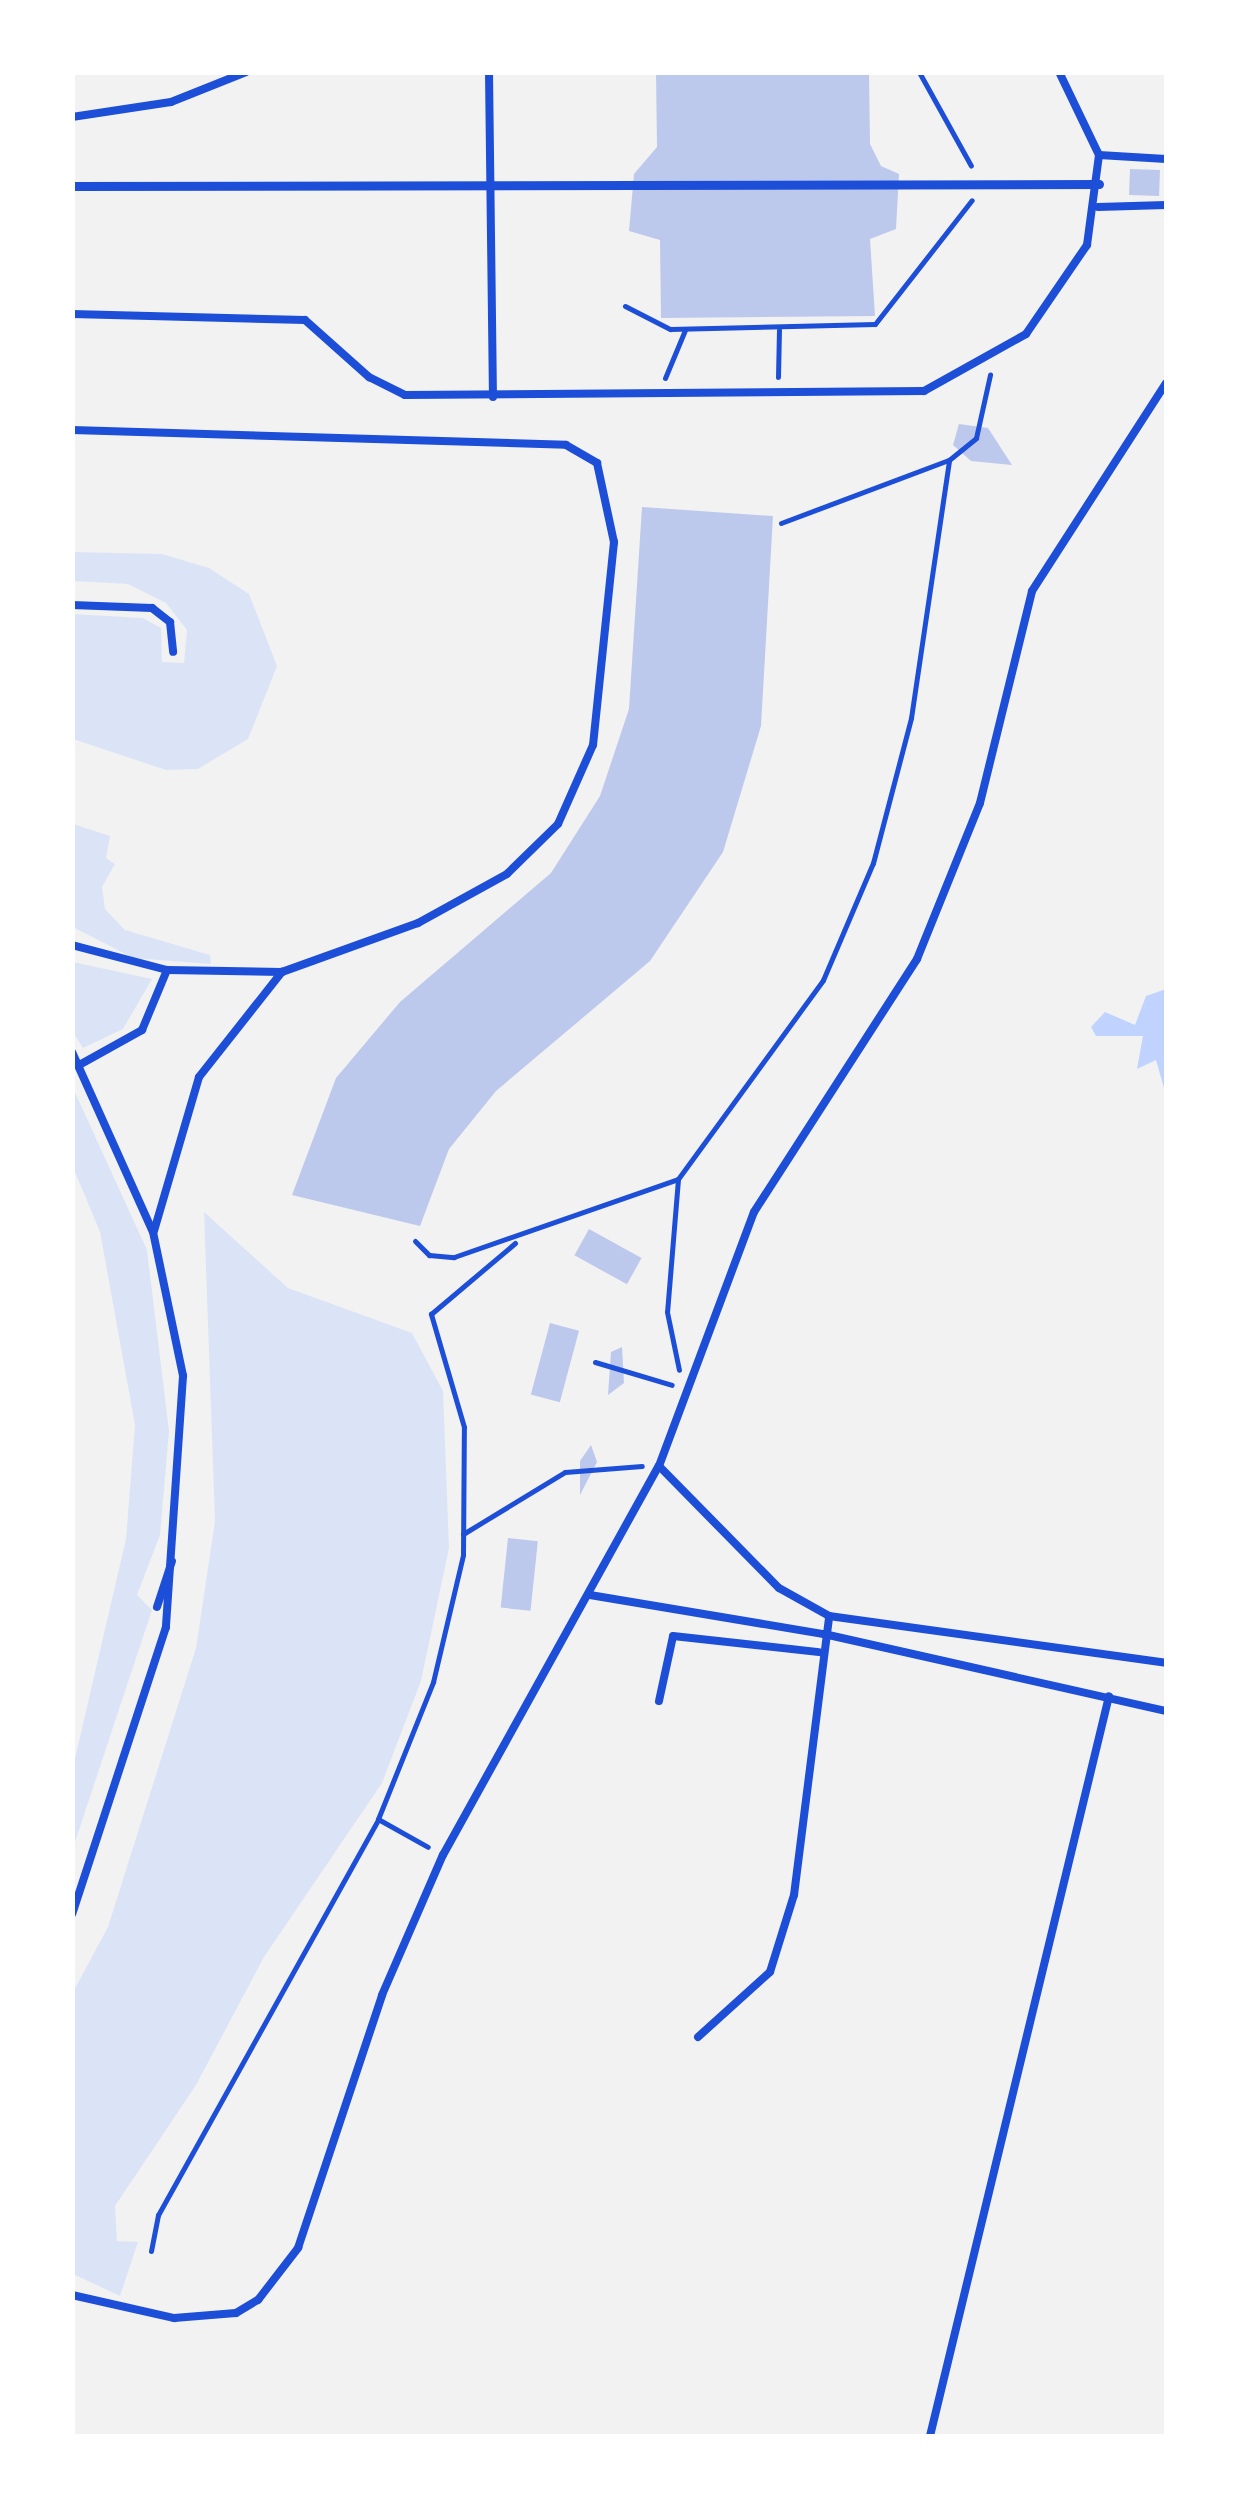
<!DOCTYPE html>
<html>
<head>
<meta charset="utf-8">
<style>
  body { margin:0 }
  #map { position:relative; width:1239px; height:2509px; overflow:hidden; background:#f2f2f2; font-family:"Zilla Slab",serif }
  div>[style] { position:absolute }
  [style*='--x'] { left:calc(var(--x)*1px); top:calc(var(--y)*1px); width:calc(var(--w)*1px); rotate:calc(var(--a)*1deg) }
  .green>* { inset:0; background:#dbe4f7 }
  .water>* { inset:0; background:#bfd3fe }
  .building>* { inset:0; background:#bdc9ec; transform-origin:0 0 }
  .path>* { height:5px; margin:-2.5px; padding:0 2.5px; transform-origin:2.5px; border-radius:2.5px; background:#1d4ed8 }
  .service>* { height:8px; margin:-4px; padding:0 4px; transform-origin:4px; border-radius:4px; background:#1d4ed8 }
  .pedestrian>* { height:9px; margin:-4.5px; padding:0 4.5px; transform-origin:4.5px; border-radius:4.5px; background:#1d4ed8 }
  span { translate:-50% -50%; white-space:nowrap; text-align:center; line-height:1.15; -webkit-text-stroke:8px #fff; paint-order:stroke }
  .frame { position:absolute; inset:0; border:75px solid #fff; pointer-events:none }
</style>
</head>
<body>
<div id="map">
  <div class="green">
    <i style="clip-path:polygon(73px 552px,162px 554px,209px 568px,249px 594px,277px 666px,248px 739px,198px 769px,166px 770px,73px 739px,73px 614px,143px 618px,161px 628px,162px 662px,184px 663px,187px 630px,166px 603px,128px 584px,73px 581px)"></i>
    <i style="clip-path:polygon(73px 824px,110px 836px,106px 858px,115px 864px,102px 887px,105px 909px,125px 930px,210px 955px,211px 964px,133px 958px,73px 927px)"></i>
    <i style="clip-path:polygon(73px 962px,152px 979px,123px 1029px,83px 1048px,73px 1032px)"></i>
    <i style="clip-path:polygon(73px 1088px,147px 1250px,169px 1431px,160px 1535px,137px 1595px,152px 1610px,73px 1848px,73px 1767px,126px 1539px,135px 1425px,100px 1232px,73px 1167px)"></i>
    <i style="clip-path:polygon(204px 1212px,288px 1288px,412px 1333px,443px 1391px,449px 1548px,421px 1681px,382px 1783px,264px 1957px,196px 2085px,115px 2206px,117px 2241px,138px 2242px,120px 2296px,73px 2274px,73px 1992px,108px 1927px,196px 1648px,215px 1521px)"></i>
  </div>
  <div class="water">
    <i style="clip-path:polygon(1166px 989px,1166px 1095px,1156px 1060px,1137px 1069px,1143px 1036px,1096px 1036px,1091px 1027px,1105px 1012px,1135px 1025px,1146px 996px)"></i>
  </div>
  <div class="building">
    <i style="clip-path:polygon(656px 72px,869px 72px,870px 144px,881px 166px,899px 174px,896px 229px,870px 239px,875px 316px,661px 318px,660px 240px,629px 231px,634px 174px,657px 147px)"></i>
    <i style="left:1130px;top:169px;width:30px;height:26px;rotate:2deg"></i>
    <i style="clip-path:polygon(959px 424px,988px 428px,1012px 465px,971px 461px,953px 445px)"></i>
    <i style="clip-path:polygon(642px 507px,773px 516px,761px 726px,723px 852px,650px 961px,496px 1091px,449px 1149px,420px 1226px,292px 1195px,336px 1078px,400px 1002px,551px 873px,600px 796px,629px 709px)"></i>
    <i style="left:589px;top:1229px;width:60px;height:30px;rotate:29deg"></i>
    <i style="left:550px;top:1323px;width:30px;height:74px;rotate:15deg"></i>
    <i style="clip-path:polygon(622px 1347px,624px 1383px,608px 1395px,611px 1352px)"></i>
    <i style="clip-path:polygon(591px 1445px,597px 1462px,580px 1495px,580px 1461px)"></i>
    <i style="left:508px;top:1538px;width:30px;height:70px;rotate:6deg"></i>
  </div>
  <div class="path">
    <i style="--x:919;--y:72;--w:107;--a:61"></i>
    <i style="--x:625;--y:306;--w:51;--a:27.1"></i>
    <i style="--x:670;--y:329;--w:205;--a:-1.4"></i>
    <i style="--x:875;--y:324;--w:157;--a:-52"></i>
    <i style="--x:778;--y:377;--w:47;--a:-88.8"></i>
    <i style="--x:665;--y:378;--w:52;--a:-67.4"></i>
    <i style="--x:781;--y:523;--w:179;--a:-20.6"></i>
    <i style="--x:678;--y:1179;--w:133;--a:94.7"></i>
    <i style="--x:667;--y:1312;--w:59;--a:78.3"></i>
    <i style="--x:415;--y:1241;--w:20;--a:45"></i>
    <i style="--x:429;--y:1255;--w:25;--a:5"></i>
    <i style="--x:454;--y:1257;--w:237;--a:-19.2"></i>
    <i style="--x:678;--y:1179;--w:246;--a:-53.9"></i>
    <i style="--x:823;--y:980;--w:127;--a:-66.9"></i>
    <i style="--x:873;--y:863;--w:150;--a:-75.3"></i>
    <i style="--x:911;--y:718;--w:261;--a:-81.6"></i>
    <i style="--x:949;--y:460;--w:35;--a:-39"></i>
    <i style="--x:976;--y:438;--w:65;--a:-77.5"></i>
    <i style="--x:595;--y:1362;--w:80;--a:16.6"></i>
    <i style="--x:463;--y:1534;--w:119;--a:-31.3"></i>
    <i style="--x:565;--y:1472;--w:77;--a:-4.5"></i>
    <i style="--x:378;--y:1819;--w:57;--a:29.2"></i>
    <i style="--x:151;--y:2251;--w:37;--a:-79"></i>
    <i style="--x:158;--y:2215;--w:453;--a:-60.9"></i>
    <i style="--x:378;--y:1819;--w:148;--a:-68.1"></i>
    <i style="--x:433;--y:1682;--w:130;--a:-76.7"></i>
    <i style="--x:463;--y:1555;--w:128;--a:-89.6"></i>
    <i style="--x:464;--y:1427;--w:118;--a:-106.3"></i>
    <i style="--x:431;--y:1314;--w:110;--a:-40.2"></i>
  </div>
  <div class="service">
    <i style="--x:489;--y:72;--w:325;--a:89.3"></i>
    <i style="--x:72;--y:117;--w:100;--a:-8.6"></i>
    <i style="--x:171;--y:102;--w:81;--a:-21.8"></i>
    <i style="--x:1099;--y:155;--w:67;--a:3.4"></i>
    <i style="--x:1098;--y:207;--w:68;--a:-1.7"></i>
    <i style="--x:72;--y:314;--w:233;--a:1.5"></i>
    <i style="--x:305;--y:320;--w:86;--a:41.7"></i>
    <i style="--x:369;--y:377;--w:40;--a:26.6"></i>
    <i style="--x:405;--y:395;--w:519;--a:-0.44"></i>
    <i style="--x:924;--y:391;--w:117;--a:-29.2"></i>
    <i style="--x:1026;--y:334;--w:108;--a:-55.6"></i>
    <i style="--x:1087;--y:245;--w:91;--a:-82.4"></i>
    <i style="--x:1099;--y:155;--w:92;--a:-115.7"></i>
    <i style="--x:72;--y:430;--w:494;--a:1.7"></i>
    <i style="--x:566;--y:445;--w:36;--a:30"></i>
    <i style="--x:597;--y:463;--w:81;--a:77.9"></i>
    <i style="--x:614;--y:542;--w:204;--a:95.9"></i>
    <i style="--x:593;--y:745;--w:86;--a:113.9"></i>
    <i style="--x:558;--y:824;--w:71;--a:135.6"></i>
    <i style="--x:507;--y:874;--w:102;--a:151.2"></i>
    <i style="--x:418;--y:923;--w:145;--a:160.2"></i>
    <i style="--x:282;--y:972;--w:115;--a:-179"></i>
    <i style="--x:167;--y:970;--w:98;--a:-165.3"></i>
    <i style="--x:72;--y:605;--w:80;--a:2.1"></i>
    <i style="--x:152;--y:608;--w:23;--a:38"></i>
    <i style="--x:170;--y:622;--w:30;--a:84"></i>
    <i style="--x:72;--y:1052;--w:197;--a:65.8"></i>
    <i style="--x:153;--y:1232;--w:147;--a:78.2"></i>
    <i style="--x:183;--y:1376;--w:252;--a:93.9"></i>
    <i style="--x:166;--y:1627;--w:302;--a:108.1"></i>
    <i style="--x:81;--y:1064;--w:70;--a:-29.1"></i>
    <i style="--x:142;--y:1030;--w:65;--a:-67.4"></i>
    <i style="--x:154;--y:1231;--w:160;--a:-73.7"></i>
    <i style="--x:199;--y:1077;--w:134;--a:-51.7"></i>
    <i style="--x:659;--y:1466;--w:171;--a:45.5"></i>
    <i style="--x:779;--y:1588;--w:57;--a:29.2"></i>
    <i style="--x:829;--y:1616;--w:340;--a:7.9"></i>
    <i style="--x:590;--y:1595;--w:237;--a:9.5"></i>
    <i style="--x:824;--y:1634;--w:351;--a:12.7"></i>
    <i style="--x:157;--y:1607;--w:48;--a:-71.9"></i>
    <i style="--x:659;--y:1701;--w:66;--a:-77.8"></i>
    <i style="--x:673;--y:1636;--w:147;--a:6.3"></i>
    <i style="--x:698;--y:2037;--w:97;--a:-42.1"></i>
    <i style="--x:770;--y:1972;--w:81;--a:-72.7"></i>
    <i style="--x:794;--y:1895;--w:281;--a:-82.8"></i>
    <i style="--x:72;--y:2295;--w:105;--a:12.7"></i>
    <i style="--x:174;--y:2318;--w:62;--a:-4.6"></i>
    <i style="--x:236;--y:2313;--w:26;--a:-31"></i>
    <i style="--x:258;--y:2300;--w:66;--a:-52.4"></i>
    <i style="--x:298;--y:2248;--w:267;--a:-71.6"></i>
    <i style="--x:382;--y:1995;--w:153;--a:-66.5"></i>
    <i style="--x:443;--y:1855;--w:445;--a:-61"></i>
    <i style="--x:659;--y:1466;--w:271;--a:-69.5"></i>
    <i style="--x:754;--y:1212;--w:301;--a:-57.2"></i>
    <i style="--x:917;--y:959;--w:168;--a:-68"></i>
    <i style="--x:980;--y:803;--w:218;--a:-76.2"></i>
    <i style="--x:1032;--y:591;--w:247;--a:-57.2"></i>
    <i style="--x:930;--y:2436;--w:761;--a:-76.4"></i>
  </div>
  <div class="pedestrian">
    <i style="--x:72;--y:186;--w:1027;--a:-0.11"></i>
  </div>
  <div class="frame"></div>
</div>
</body>
</html>
